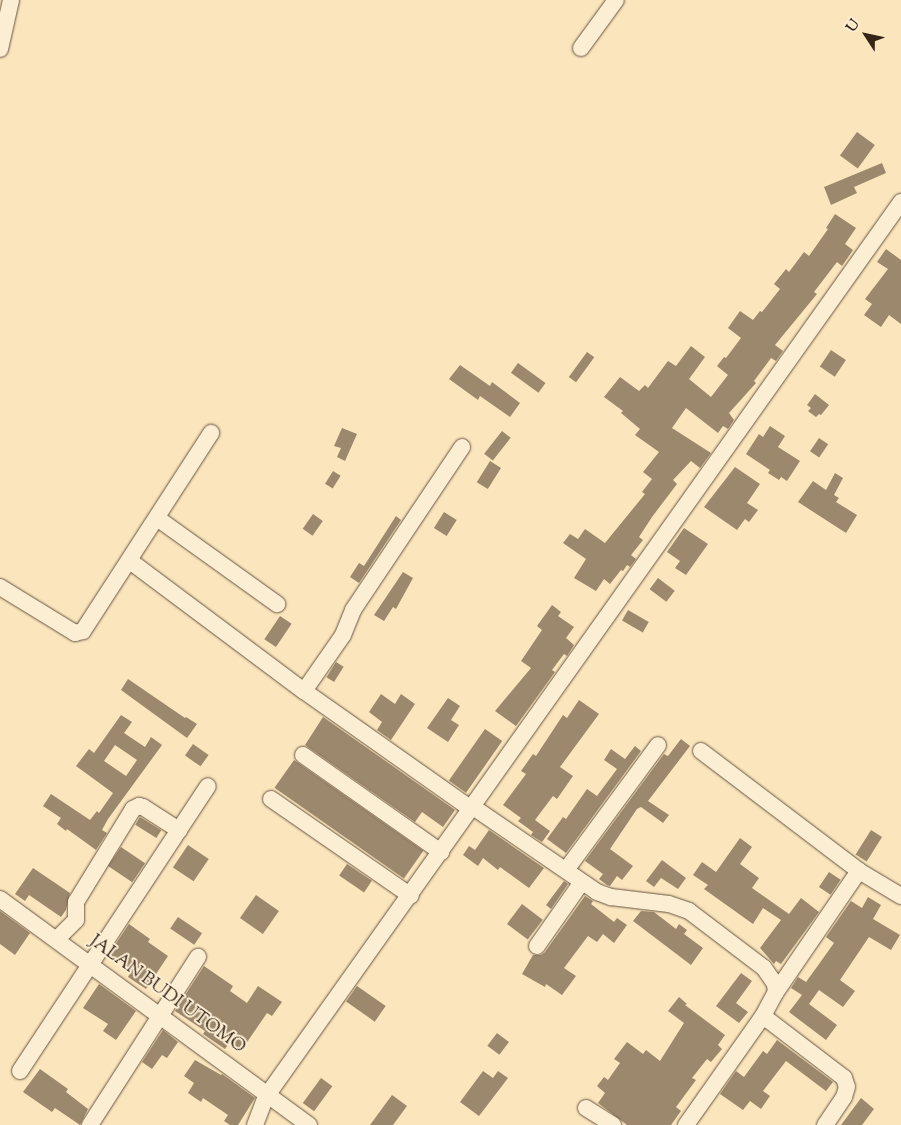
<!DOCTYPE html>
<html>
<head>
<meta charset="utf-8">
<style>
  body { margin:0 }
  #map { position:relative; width:901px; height:1125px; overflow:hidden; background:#fae5bc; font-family:"Sorts Mill Goudy",serif }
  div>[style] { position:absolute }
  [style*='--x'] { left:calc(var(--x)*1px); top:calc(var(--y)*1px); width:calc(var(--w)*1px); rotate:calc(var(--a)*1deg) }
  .building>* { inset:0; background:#9c886d; transform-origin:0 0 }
  .roads { filter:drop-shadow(0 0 1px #685441) drop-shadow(0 0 1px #685441) }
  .minor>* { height:16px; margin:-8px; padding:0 8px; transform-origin:8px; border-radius:8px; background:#fceed3 }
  span { translate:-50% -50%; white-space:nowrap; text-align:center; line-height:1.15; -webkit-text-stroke:4px #fceed3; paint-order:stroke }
  .street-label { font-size:18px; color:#372418 }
  .north { position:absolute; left:841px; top:10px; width:50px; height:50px; -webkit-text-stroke:4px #fceed3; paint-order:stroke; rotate:305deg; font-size:14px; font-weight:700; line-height:20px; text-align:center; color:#372418 }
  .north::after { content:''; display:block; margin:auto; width:18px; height:22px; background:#372418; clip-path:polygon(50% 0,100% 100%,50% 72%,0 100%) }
</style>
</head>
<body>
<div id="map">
  <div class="building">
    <i style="left:857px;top:132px;width:22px;height:29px;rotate:36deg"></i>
    <i style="clip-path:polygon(882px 163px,886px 173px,854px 187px,857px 193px,831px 205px,824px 187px)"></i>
    <i style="clip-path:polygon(835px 214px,856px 228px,845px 244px,853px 250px,842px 266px,837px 262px,814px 292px,817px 294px,775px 345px,783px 351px,776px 361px,771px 358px,754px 381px,756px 383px,729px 413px,734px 420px,728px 429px,723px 426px,718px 433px,686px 408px,672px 428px,711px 453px,700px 468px,691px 461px,673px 480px,677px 484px,652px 517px,639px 537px,643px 540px,631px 555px,636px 559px,630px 567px,627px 565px,623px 571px,621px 570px,610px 584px,604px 579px,596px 591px,574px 578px,586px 559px,563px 543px,570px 534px,578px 539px,585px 529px,605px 543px,645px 494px,642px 492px,652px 479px,643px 472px,659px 452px,635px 435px,640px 429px,621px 413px,623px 411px,604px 397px,620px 377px,639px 391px,645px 385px,648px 388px,668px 361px,676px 366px,691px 346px,705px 357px,689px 379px,711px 397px,728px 375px,717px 366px,724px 357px,726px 358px,741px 338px,728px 328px,740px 311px,753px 320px,760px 311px,762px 312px,780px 289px,774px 284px,786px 269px,789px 272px,804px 252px,809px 256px,828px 229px,826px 228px)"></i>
    <i style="clip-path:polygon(886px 249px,901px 260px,901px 324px,889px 315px,881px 327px,864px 315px,872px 304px,865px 299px,888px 269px,877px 262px)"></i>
    <i style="left:831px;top:350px;width:18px;height:20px;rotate:34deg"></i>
    <i style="left:587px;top:352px;width:9px;height:31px;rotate:36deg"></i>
    <i style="left:518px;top:363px;width:34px;height:12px;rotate:36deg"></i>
    <i style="clip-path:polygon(460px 365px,490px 386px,492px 382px,520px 403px,510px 417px,480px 396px,478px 400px,449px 379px)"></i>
    <i style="clip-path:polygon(815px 394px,829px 405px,821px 415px,819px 414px,816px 417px,808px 411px,811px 408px,807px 405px)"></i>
    <i style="clip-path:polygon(770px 426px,785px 436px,778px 447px,800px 461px,787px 481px,781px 477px,779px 480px,768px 473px,770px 470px,746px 454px,759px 434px,763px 437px)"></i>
    <i style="clip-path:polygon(342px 428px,357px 434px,345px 461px,337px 457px,341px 448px,334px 446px)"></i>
    <i style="left:502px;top:431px;width:11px;height:29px;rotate:38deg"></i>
    <i style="left:819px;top:438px;width:11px;height:16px;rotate:34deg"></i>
    <i style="left:490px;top:461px;width:13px;height:25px;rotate:32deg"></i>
    <i style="clip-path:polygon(735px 467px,760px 484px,747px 503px,758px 510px,749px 522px,745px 519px,737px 530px,704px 507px)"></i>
    <i style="left:333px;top:471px;width:9px;height:15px;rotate:32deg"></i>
    <i style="clip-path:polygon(835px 473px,843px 478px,834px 495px,839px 498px,836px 502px,857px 515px,846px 533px,798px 502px,813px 481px,826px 490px)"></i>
    <i style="left:444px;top:512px;width:15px;height:19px;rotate:32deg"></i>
    <i style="left:313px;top:514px;width:12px;height:18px;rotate:35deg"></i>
    <i style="clip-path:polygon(396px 516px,401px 520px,359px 583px,350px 577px,359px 563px,364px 566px)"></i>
    <i style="clip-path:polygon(684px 528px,708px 544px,686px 575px,675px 568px,680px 561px,667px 552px)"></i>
    <i style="clip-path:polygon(403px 572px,413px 578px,396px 609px,393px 607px,384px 621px,374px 615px)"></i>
    <i style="left:658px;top:578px;width:21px;height:14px;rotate:37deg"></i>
    <i style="clip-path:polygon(552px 605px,561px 612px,558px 616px,574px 627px,566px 638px,574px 645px,567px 656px,564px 654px,552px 670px,555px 672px,516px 726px,495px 711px,531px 668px,521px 661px,542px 630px,537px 626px)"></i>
    <i style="left:628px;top:610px;width:24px;height:12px;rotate:30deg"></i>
    <i style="left:280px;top:616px;width:14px;height:28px;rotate:34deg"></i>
    <i style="left:336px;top:662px;width:9px;height:18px;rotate:32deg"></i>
    <i style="clip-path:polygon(128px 679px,185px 718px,186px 717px,197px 724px,187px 738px,121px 690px)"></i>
    <i style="clip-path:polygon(381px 694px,395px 704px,401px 694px,415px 704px,391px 740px,377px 730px,382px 722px,369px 712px)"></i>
    <i style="clip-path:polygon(448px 698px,460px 706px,451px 720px,459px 725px,448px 742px,427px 728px)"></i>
    <i style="clip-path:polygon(579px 700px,599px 714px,560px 767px,573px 776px,557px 799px,553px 796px,535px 820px,550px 831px,542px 842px,531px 835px,533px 832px,518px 821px,521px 818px,503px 805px,526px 774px,521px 771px,533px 754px,536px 756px,563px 715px,567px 718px)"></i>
    <i style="clip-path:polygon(evenodd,121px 715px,132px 722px,124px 733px,145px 747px,151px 737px,162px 745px,108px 819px,102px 830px,107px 833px,96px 850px,67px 829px,66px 831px,57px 824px,61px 818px,43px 806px,51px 794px,90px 820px,97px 811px,99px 813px,113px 793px,76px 766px,89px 749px,94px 753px,121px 715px,115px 745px,137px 760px,126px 776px,104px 761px,115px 745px)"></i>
    <i style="clip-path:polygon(323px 717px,455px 810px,443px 827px,422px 812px,415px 822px,305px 745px)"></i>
    <i style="left:485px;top:729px;width:21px;height:63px;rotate:35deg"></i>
    <i style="clip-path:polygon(681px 739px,690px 746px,648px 801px,669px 815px,663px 823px,641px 807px,637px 809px,610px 849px,633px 866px,622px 880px,617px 876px,610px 886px,607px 885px,599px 879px,603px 874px,585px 861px,664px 754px,668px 756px)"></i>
    <i style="left:193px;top:744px;width:19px;height:14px;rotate:35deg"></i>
    <i style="clip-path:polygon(635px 746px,641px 751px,566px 853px,547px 839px,563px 817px,566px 819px,587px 789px,597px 796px,617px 769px,604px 760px,611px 749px,625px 759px)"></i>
    <i style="left:294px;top:760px;width:158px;height:34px;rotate:35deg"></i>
    <i style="left:140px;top:817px;width:25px;height:9px;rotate:32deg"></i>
    <i style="clip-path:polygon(489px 830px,544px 868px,529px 888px,500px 867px,498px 870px,483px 858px,478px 866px,463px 855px,469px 846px,475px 850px)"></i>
    <i style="left:871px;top:830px;width:13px;height:29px;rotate:32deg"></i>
    <i style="clip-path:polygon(740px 838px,752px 847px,740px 864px,759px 878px,752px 888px,789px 914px,801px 898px,819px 912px,781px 964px,776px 961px,774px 964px,760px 948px,781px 920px,763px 908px,753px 924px,704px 889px,708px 885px,693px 875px,702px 862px,716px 872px)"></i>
    <i style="left:188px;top:845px;width:25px;height:27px;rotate:34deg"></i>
    <i style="left:121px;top:847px;width:29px;height:23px;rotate:34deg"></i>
    <i style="clip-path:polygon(662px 860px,686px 878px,678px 889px,661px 878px,654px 887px,646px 881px)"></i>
    <i style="left:347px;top:864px;width:30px;height:14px;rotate:34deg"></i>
    <i style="clip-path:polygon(33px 868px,70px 893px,66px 910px,61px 917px,29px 895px,25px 901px,15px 894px)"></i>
    <i style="left:829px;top:872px;width:14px;height:18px;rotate:34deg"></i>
    <i style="clip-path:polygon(564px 881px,568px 884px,551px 909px,546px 905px)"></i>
    <i style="left:256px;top:895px;width:28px;height:28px;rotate:35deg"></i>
    <i style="clip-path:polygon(585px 896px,593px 901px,591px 904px,614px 922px,617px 918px,627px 925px,614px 943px,603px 934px,597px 942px,588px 936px,564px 968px,576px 976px,562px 995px,546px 984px,545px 987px,522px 974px,533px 955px,541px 955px,545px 952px)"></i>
    <i style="clip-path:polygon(868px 897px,881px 905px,873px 919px,900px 935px,891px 950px,869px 937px,840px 980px,855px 991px,843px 1007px,819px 990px,809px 1004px,837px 1025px,826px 1040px,789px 1012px,802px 995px,791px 988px,798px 977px,806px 982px,819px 964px,834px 943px,826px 937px,851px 901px,862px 908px)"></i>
    <i style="left:522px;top:904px;width:26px;height:25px;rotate:37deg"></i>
    <i style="clip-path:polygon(0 911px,30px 933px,15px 955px,0 944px)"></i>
    <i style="clip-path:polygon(641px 911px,654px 912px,676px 929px,679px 924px,687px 930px,684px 934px,703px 948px,691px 965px,633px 921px)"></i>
    <i style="left:178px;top:917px;width:29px;height:14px;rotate:34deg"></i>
    <i style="clip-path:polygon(129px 924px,150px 939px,148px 942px,168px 956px,146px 989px,128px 977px,132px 970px,109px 954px)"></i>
    <i style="clip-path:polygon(204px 966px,233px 986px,230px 991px,247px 1003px,258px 986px,282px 1002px,272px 1016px,267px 1013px,241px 1051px,229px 1043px,225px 1049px,203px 1034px,205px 1031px,175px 1011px)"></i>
    <i style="clip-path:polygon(741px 973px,752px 981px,736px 1003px,748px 1012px,739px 1023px,716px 1006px)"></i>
    <i style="clip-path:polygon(99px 984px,136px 1011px,116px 1040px,103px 1031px,108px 1024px,83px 1008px)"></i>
    <i style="left:357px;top:986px;width:35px;height:19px;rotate:35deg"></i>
    <i style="clip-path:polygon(679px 997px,687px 1004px,685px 1005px,725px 1035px,718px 1045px,722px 1049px,711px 1062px,707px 1059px,692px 1078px,696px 1080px,676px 1107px,681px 1111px,671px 1125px,627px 1125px,598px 1103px,605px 1093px,597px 1086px,604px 1077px,608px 1080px,620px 1063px,614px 1059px,627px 1042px,643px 1054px,646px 1050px,660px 1061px,684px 1023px,668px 1011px)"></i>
    <i style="clip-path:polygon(163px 1030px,178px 1042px,167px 1058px,162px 1055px,152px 1069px,142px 1062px)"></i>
    <i style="left:497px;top:1033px;width:15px;height:16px;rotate:37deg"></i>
    <i style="clip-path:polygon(777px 1040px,833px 1082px,826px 1091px,786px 1061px,763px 1091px,770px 1096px,761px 1109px,750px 1101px,743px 1110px,720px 1094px,736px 1071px,744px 1077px,763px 1051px,767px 1054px)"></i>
    <i style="clip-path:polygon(195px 1060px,221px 1075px,222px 1074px,255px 1098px,238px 1125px,230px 1125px,224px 1121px,228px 1115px,203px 1098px,201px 1102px,188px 1093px,194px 1083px,184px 1076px)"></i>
    <i style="clip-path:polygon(40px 1069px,68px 1089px,66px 1092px,88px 1109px,80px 1125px,55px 1108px,52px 1112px,23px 1092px)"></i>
    <i style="clip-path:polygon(483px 1071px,493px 1078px,498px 1071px,508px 1078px,479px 1116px,460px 1102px)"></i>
    <i style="left:321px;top:1078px;width:14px;height:31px;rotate:36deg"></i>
    <i style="clip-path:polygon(392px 1095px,407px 1106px,393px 1125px,370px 1125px)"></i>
    <i style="clip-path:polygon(861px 1098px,874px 1109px,862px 1125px,841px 1125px)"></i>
  </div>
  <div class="roads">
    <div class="minor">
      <i style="--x:581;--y:48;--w:59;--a:-53.9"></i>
      <i style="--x:0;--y:49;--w:50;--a:-77.3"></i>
      <i style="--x:157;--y:518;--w:148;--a:35.6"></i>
      <i style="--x:130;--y:561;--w:217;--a:36.8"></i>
      <i style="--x:304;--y:691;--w:204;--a:35.2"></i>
      <i style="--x:0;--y:587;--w:88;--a:31.5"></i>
      <i style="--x:75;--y:633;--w:8;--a:-14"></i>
      <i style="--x:83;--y:631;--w:236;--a:-57.1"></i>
      <i style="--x:304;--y:691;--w:68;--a:-55.1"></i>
      <i style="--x:343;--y:635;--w:27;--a:-68"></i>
      <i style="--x:353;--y:610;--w:196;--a:-56.2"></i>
      <i style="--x:701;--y:751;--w:198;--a:37.2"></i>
      <i style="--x:859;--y:871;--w:49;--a:30.8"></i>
      <i style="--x:303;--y:755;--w:169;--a:35.1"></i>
      <i style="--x:271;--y:799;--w:170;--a:34.7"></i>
      <i style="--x:473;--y:807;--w:150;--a:34.4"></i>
      <i style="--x:597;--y:892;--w:15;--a:20"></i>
      <i style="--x:611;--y:897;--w:58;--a:6.9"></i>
      <i style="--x:669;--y:904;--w:21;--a:19"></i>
      <i style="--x:689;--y:911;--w:94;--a:37.2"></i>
      <i style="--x:764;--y:968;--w:19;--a:55"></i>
      <i style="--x:775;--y:984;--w:8;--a:83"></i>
      <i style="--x:566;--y:870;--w:155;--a:-53.6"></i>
      <i style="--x:0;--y:899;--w:383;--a:36.2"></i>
      <i style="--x:57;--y:939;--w:27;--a:-45"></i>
      <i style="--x:76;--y:920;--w:18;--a:-90"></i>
      <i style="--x:76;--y:902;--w:109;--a:-58.5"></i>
      <i style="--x:133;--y:809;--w:7;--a:-27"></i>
      <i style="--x:139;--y:806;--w:4;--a:14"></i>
      <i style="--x:143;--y:807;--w:43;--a:32.6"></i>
      <i style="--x:537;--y:946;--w:78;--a:-54.9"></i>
      <i style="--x:763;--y:1016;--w:102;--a:37.4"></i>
      <i style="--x:844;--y:1078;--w:9;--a:72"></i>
      <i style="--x:847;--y:1087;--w:10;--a:107"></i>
      <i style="--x:844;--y:1097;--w:34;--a:124"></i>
      <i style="--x:20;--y:1071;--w:341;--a:-56.6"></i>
      <i style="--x:268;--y:1094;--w:1094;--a:-54.64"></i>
      <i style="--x:586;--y:1108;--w:32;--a:32"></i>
      <i style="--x:90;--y:1125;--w:200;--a:-57.3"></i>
      <i style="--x:255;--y:1125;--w:33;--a:-69"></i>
      <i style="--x:686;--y:1125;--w:133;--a:-54.8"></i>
      <i style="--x:763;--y:1016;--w:27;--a:-62"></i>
      <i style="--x:776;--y:992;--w:147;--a:-55.6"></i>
    </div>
  </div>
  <div class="street-label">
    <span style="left:167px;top:995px;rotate:36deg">JALAN BUDI UTOMO</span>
  </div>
  <div class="north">U</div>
</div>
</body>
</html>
